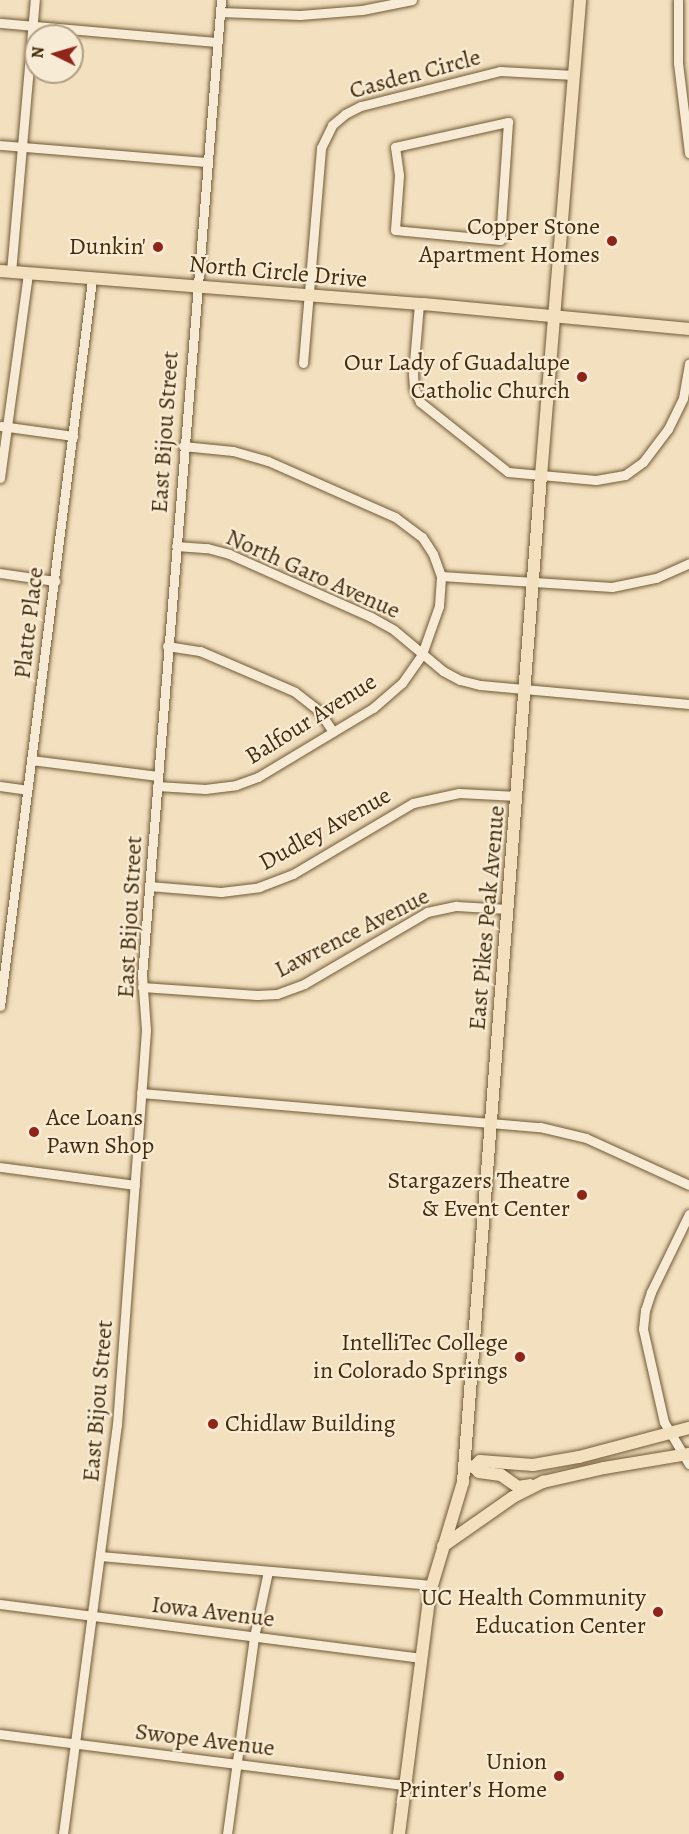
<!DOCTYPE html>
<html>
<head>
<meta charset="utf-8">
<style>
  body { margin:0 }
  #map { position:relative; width:689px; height:1834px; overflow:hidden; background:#f3e0be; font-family:Alegreya,serif }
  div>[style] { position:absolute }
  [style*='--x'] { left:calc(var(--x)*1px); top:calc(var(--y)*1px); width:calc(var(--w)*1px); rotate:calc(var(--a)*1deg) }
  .roads { filter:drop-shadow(0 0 2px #705936) drop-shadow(0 0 2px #705936) }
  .minor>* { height:9px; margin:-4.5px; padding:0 4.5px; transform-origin:4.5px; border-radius:4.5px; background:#f7ebd5 }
  .major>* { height:12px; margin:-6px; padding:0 6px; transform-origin:6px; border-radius:6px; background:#f3e0be }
  .dots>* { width:16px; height:16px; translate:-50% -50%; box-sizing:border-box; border:3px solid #f7ebd5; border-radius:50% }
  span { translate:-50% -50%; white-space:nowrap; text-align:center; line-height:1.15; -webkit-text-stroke:4.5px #f7ebd5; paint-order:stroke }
  .street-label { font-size:24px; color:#442c09 }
  .poi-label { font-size:24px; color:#442c09 }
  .right { translate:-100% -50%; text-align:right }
  .left { translate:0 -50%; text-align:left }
  .north { position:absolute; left:24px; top:24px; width:60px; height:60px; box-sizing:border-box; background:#f7ebd5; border:2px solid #af9f83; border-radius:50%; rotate:275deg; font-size:16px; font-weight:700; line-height:24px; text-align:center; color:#442c09 }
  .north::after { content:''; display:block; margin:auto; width:21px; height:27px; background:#8f2418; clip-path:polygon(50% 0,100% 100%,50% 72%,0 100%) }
</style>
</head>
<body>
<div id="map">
  <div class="roads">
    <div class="minor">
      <i style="--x:678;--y:0;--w:63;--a:90"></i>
      <i style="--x:678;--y:63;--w:91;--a:83"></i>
      <i style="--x:220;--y:12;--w:80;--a:2.1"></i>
      <i style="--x:300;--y:15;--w:62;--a:-4.6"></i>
      <i style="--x:362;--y:10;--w:51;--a:-11.3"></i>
      <i style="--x:0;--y:23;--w:218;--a:5"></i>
      <i style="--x:508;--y:122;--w:118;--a:93.9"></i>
      <i style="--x:500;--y:240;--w:105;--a:-174.6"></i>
      <i style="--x:395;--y:230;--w:55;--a:-85.8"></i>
      <i style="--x:399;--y:175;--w:28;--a:-98"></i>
      <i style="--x:395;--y:147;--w:116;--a:-12.5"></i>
      <i style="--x:0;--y:145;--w:208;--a:4.7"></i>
      <i style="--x:11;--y:272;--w:273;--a:-85"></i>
      <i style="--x:419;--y:304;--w:70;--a:94.9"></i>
      <i style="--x:413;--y:374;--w:14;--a:86"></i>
      <i style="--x:414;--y:388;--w:15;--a:67"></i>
      <i style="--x:420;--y:402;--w:112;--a:38.5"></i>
      <i style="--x:508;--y:472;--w:88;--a:5.2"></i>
      <i style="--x:596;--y:480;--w:29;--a:-10"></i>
      <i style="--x:625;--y:475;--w:22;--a:-36"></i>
      <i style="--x:643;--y:462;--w:41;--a:-52.9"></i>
      <i style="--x:668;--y:429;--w:34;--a:-64"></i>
      <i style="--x:683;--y:398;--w:35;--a:-80"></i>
      <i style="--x:303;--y:363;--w:216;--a:-85.2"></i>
      <i style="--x:321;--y:148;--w:25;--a:-64"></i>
      <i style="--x:332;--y:125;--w:17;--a:-40"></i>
      <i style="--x:345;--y:114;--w:18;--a:-27"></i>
      <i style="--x:361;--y:106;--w:143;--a:-14.1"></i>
      <i style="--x:500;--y:71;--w:74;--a:3.1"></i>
      <i style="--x:1;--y:426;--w:73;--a:7.9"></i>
      <i style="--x:183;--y:446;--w:50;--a:5.7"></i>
      <i style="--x:233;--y:451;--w:36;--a:16"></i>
      <i style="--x:268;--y:461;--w:139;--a:23.8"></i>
      <i style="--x:395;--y:517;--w:34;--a:37"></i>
      <i style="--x:422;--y:537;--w:20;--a:57"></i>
      <i style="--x:433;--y:554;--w:23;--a:70"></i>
      <i style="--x:441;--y:576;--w:171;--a:3.7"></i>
      <i style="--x:612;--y:587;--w:45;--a:-11.6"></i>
      <i style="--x:656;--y:578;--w:36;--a:-24"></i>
      <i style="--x:0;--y:478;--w:207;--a:-82.2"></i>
      <i style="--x:176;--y:546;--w:31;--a:4"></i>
      <i style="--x:207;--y:548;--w:23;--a:15"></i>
      <i style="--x:229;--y:554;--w:155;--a:23.9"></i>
      <i style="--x:371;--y:617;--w:26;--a:29"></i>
      <i style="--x:394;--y:630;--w:64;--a:39.9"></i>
      <i style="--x:443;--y:671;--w:19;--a:28"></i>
      <i style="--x:460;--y:680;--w:21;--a:14"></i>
      <i style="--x:480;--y:685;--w:210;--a:5.2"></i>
      <i style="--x:0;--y:573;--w:56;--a:8.3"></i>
      <i style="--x:167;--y:646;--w:33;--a:9"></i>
      <i style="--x:200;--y:651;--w:103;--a:23.3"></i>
      <i style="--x:295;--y:692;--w:31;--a:38"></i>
      <i style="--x:319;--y:711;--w:25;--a:56"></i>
      <i style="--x:31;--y:760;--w:128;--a:7.2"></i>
      <i style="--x:0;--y:786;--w:27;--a:8"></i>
      <i style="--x:157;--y:786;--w:48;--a:3.6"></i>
      <i style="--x:205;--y:789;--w:31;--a:-7"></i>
      <i style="--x:236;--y:785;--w:23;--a:-20"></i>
      <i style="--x:258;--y:777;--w:134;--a:-31"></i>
      <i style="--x:373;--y:708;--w:38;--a:-41"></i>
      <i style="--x:402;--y:683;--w:35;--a:-55"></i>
      <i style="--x:422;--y:654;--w:51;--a:-70.5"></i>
      <i style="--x:439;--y:606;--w:30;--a:-86"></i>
      <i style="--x:149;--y:886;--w:72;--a:4.8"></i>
      <i style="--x:221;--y:892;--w:38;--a:-7"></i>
      <i style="--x:259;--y:887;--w:36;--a:-21"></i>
      <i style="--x:293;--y:874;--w:139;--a:-30.6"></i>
      <i style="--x:413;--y:803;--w:47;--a:-12.3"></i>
      <i style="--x:459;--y:793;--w:58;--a:3"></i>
      <i style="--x:142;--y:987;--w:115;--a:4"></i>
      <i style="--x:257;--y:995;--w:20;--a:-3"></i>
      <i style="--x:277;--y:994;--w:29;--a:-20"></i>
      <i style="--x:304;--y:984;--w:143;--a:-30.3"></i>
      <i style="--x:427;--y:912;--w:30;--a:-12"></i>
      <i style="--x:456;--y:906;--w:52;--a:3.3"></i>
      <i style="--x:0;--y:1006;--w:732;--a:-82.78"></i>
      <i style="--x:141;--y:1093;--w:400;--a:4.9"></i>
      <i style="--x:540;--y:1127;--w:47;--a:13.4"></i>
      <i style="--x:586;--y:1138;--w:113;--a:24.5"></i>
      <i style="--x:0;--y:1167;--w:136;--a:7.6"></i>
      <i style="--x:689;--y:1214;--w:87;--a:116"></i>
      <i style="--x:651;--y:1292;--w:19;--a:108"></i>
      <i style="--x:645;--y:1310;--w:19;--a:96"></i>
      <i style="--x:643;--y:1329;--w:95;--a:77.3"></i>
      <i style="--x:664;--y:1422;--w:49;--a:59.2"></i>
      <i style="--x:100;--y:1556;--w:333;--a:5"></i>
      <i style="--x:0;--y:1604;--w:425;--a:7.3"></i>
      <i style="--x:0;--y:1734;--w:408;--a:7.2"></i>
      <i style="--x:63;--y:1834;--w:413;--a:-82.5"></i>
      <i style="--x:117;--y:1425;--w:396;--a:-85.8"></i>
      <i style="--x:146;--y:1030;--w:54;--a:-94.2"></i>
      <i style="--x:142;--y:976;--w:979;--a:-85.37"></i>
      <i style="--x:227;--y:1834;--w:199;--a:-82.2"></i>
      <i style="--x:254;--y:1637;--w:67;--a:-78"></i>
    </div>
    <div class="major">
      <i style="--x:0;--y:271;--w:425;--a:4.5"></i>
      <i style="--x:424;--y:304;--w:266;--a:5.4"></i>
      <i style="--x:467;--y:1466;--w:7;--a:8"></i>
      <i style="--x:474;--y:1467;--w:7;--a:45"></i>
      <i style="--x:479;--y:1472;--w:22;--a:8"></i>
      <i style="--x:501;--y:1475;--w:21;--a:35"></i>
      <i style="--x:518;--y:1487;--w:12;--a:-9"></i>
      <i style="--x:474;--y:1467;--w:8;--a:-45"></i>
      <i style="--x:480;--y:1461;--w:53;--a:4.3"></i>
      <i style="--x:533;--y:1465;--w:47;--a:-9.9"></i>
      <i style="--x:579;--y:1457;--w:114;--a:-14.8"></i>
      <i style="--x:443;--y:1546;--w:85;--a:-35"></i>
      <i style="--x:513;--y:1497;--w:34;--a:-27"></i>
      <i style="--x:543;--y:1482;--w:63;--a:-12.9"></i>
      <i style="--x:604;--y:1468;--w:86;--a:-9.4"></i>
      <i style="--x:399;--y:1834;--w:244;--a:-82.7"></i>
      <i style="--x:430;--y:1592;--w:115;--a:-73.3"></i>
      <i style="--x:463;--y:1482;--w:1009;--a:-85.57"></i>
      <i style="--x:541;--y:476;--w:478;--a:-85.3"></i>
    </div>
  </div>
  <div class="dots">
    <i style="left:612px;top:241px;background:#8f2418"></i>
    <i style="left:158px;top:247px;background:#8f2418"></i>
    <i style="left:582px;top:377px;background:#8f2418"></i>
    <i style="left:34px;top:1132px;background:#8f2418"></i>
    <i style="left:582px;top:1195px;background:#8f2418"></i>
    <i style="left:520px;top:1357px;background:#8f2418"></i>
    <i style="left:213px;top:1424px;background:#8f2418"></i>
    <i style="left:658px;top:1612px;background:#8f2418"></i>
    <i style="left:559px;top:1776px;background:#8f2418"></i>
  </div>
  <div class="street-label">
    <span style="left:415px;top:74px;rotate:-15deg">Casden Circle</span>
    <span style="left:278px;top:272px;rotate:5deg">North Circle Drive</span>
    <span style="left:165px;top:432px;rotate:-86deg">East Bijou Street</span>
    <span style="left:313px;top:574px;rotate:24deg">North Garo Avenue</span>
    <span style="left:29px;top:623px;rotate:-83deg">Platte Place</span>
    <span style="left:311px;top:719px;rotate:-32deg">Balfour Avenue</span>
    <span style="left:325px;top:829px;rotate:-29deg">Dudley Avenue</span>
    <span style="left:130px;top:917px;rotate:-87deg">East Bijou Street</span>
    <span style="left:487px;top:918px;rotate:-85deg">East Pikes Peak Avenue</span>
    <span style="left:352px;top:933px;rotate:-27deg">Lawrence Avenue</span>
    <span style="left:98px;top:1401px;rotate:-85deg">East Bijou Street</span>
    <span style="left:213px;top:1612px;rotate:7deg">Iowa Avenue</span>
    <span style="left:205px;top:1740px;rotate:7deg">Swope Avenue</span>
  </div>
  <div class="poi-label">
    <span class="right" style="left:600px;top:241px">Copper Stone<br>Apartment Homes</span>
    <span class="right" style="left:146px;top:247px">Dunkin'</span>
    <span class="right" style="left:570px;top:377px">Our Lady of Guadalupe<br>Catholic Church</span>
    <span class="left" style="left:46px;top:1132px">Ace Loans<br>Pawn Shop</span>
    <span class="right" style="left:570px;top:1195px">Stargazers Theatre<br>&amp; Event Center</span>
    <span class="right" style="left:508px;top:1357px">IntelliTec College<br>in Colorado Springs</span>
    <span class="left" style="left:225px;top:1424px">Chidlaw Building</span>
    <span class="right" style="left:646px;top:1612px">UC Health Community<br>Education Center</span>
    <span class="right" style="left:547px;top:1776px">Union<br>Printer's Home</span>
  </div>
  <div class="north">N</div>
</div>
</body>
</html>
